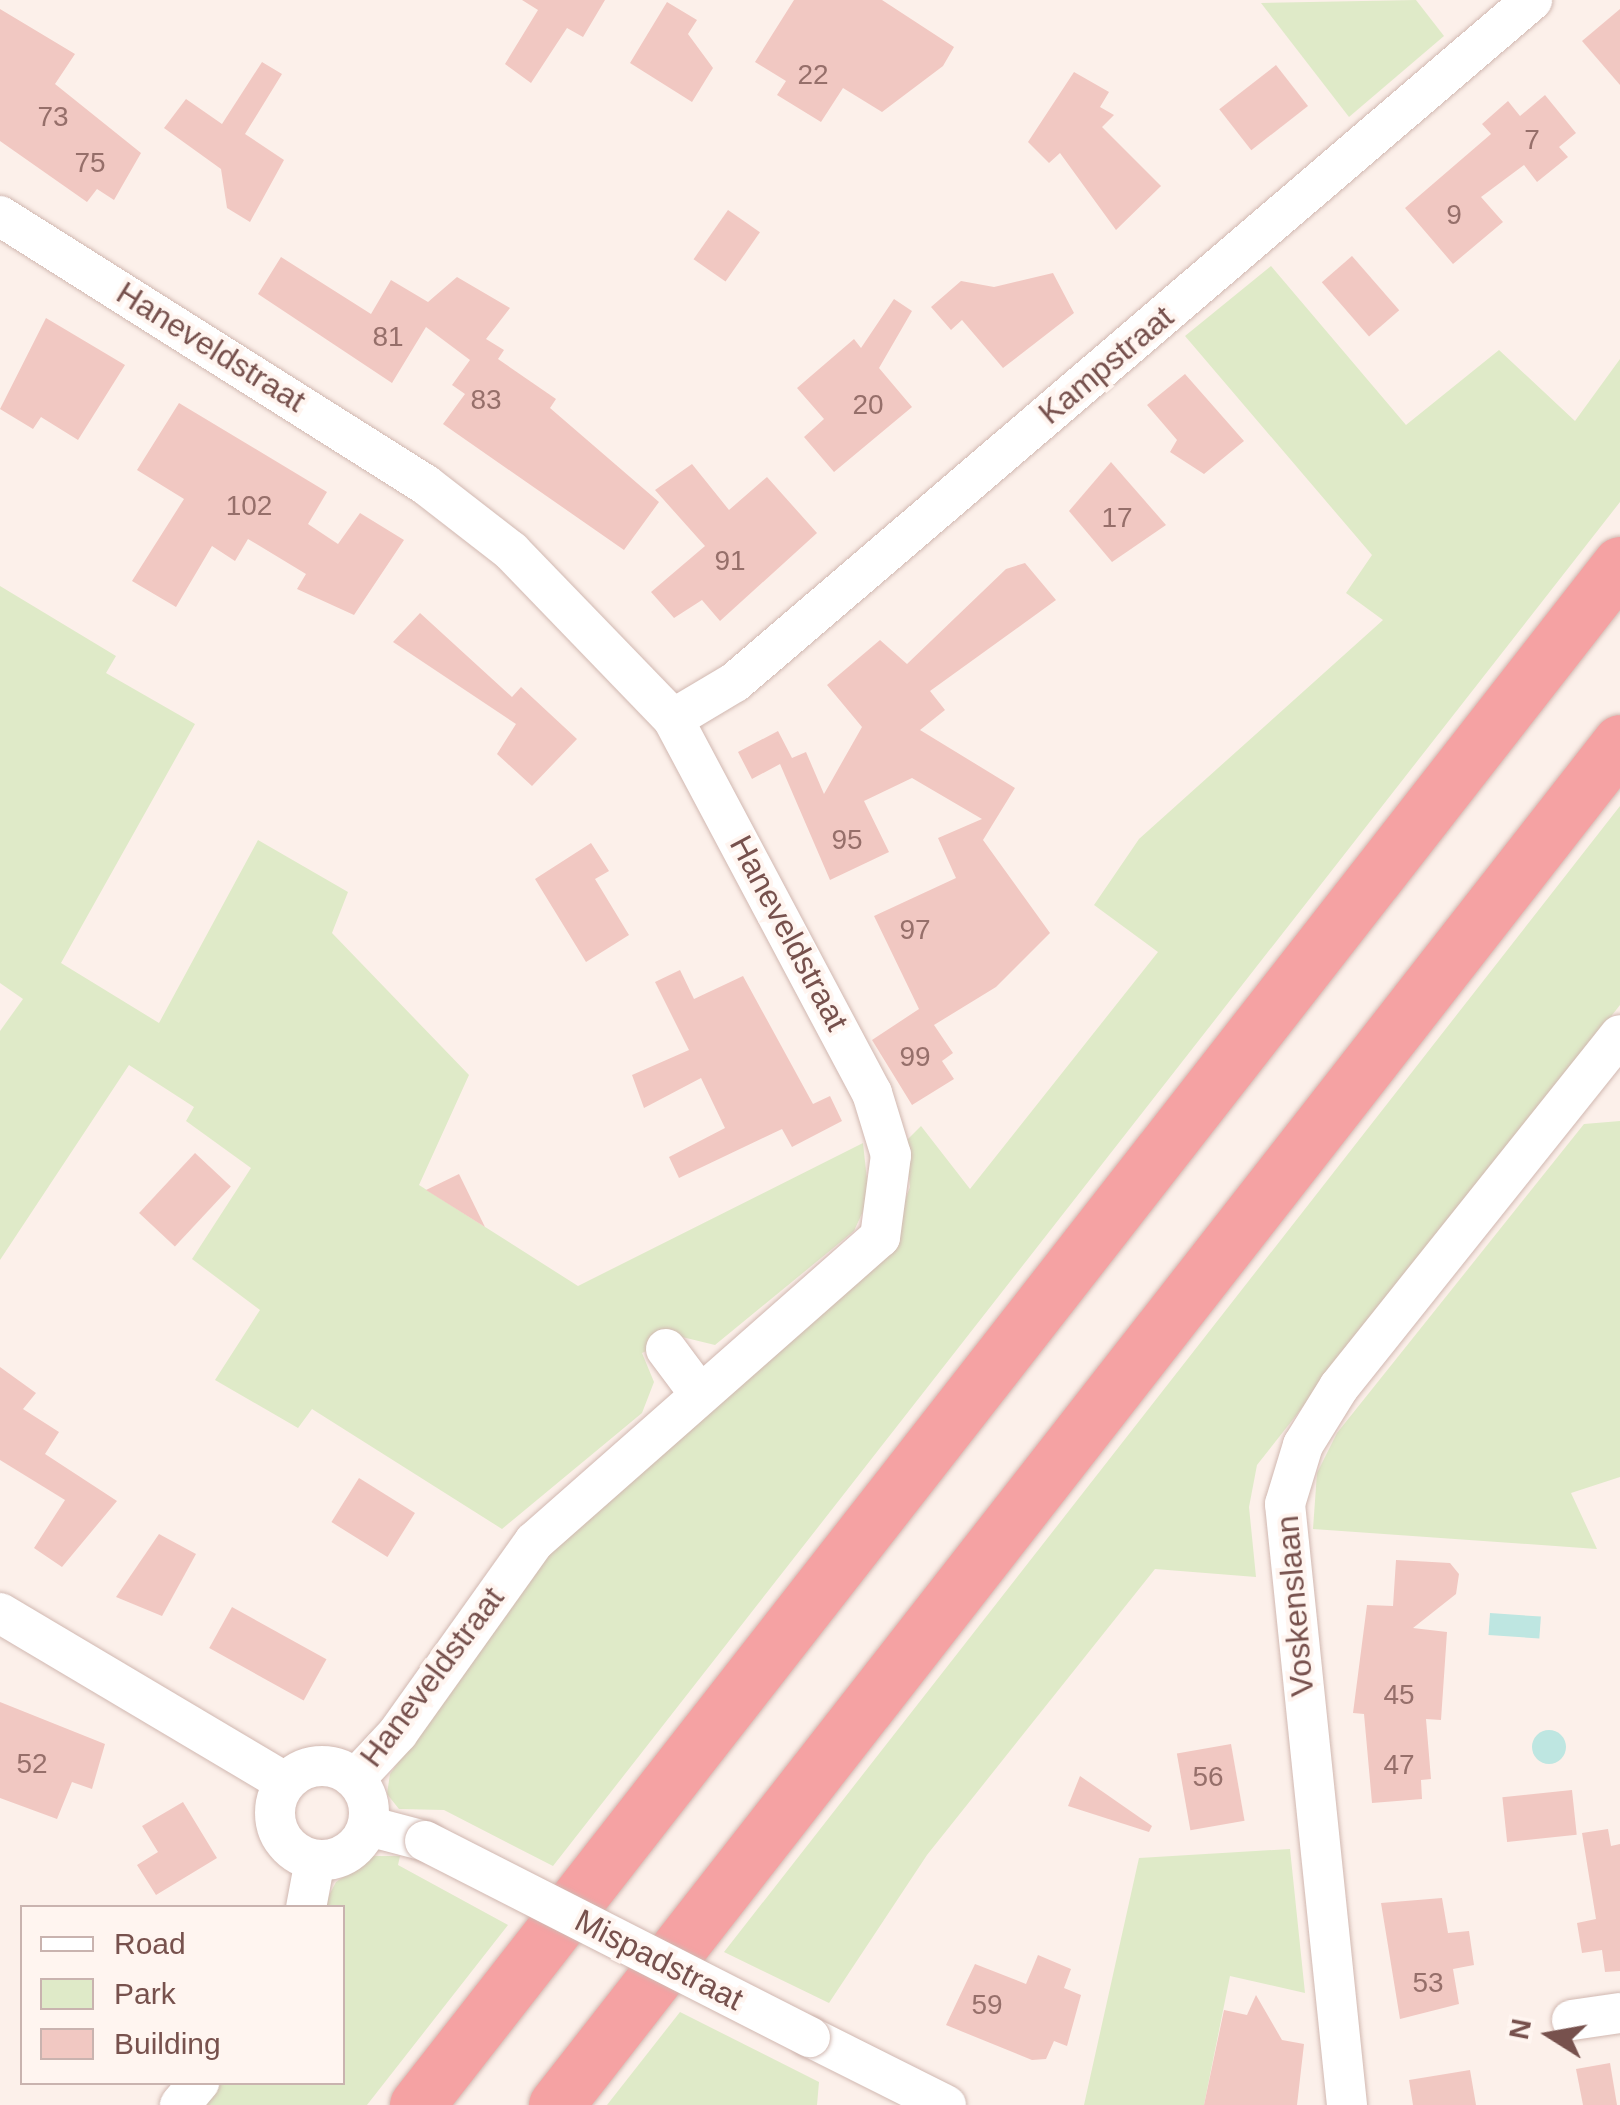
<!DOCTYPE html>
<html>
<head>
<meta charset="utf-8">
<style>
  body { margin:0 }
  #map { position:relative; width:1620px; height:2105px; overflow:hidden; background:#fcf0ea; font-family:Arial,sans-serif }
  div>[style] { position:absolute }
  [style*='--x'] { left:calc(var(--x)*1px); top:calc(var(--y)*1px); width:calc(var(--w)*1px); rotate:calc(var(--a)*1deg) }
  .green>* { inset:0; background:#dfeac8 }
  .water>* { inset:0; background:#bee6e1; transform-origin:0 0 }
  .round { border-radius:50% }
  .building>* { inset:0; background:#f1c8c2; transform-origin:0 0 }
  .roads { filter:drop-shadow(0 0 2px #d1b8b1) drop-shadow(0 0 2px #d1b8b1) }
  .minor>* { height:40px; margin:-20px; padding:0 20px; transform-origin:20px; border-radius:20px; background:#fff }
  .minor>.ring { margin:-20px; padding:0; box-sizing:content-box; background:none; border:40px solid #fff; border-radius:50% }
  .highway>* { height:55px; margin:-27.5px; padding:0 27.5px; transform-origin:27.5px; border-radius:27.5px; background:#f5a2a3 }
  .bridges { filter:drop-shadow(0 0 2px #d1b8b1) drop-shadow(0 0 2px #d1b8b1) }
  .minor-bridge>* { height:40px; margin:-20px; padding:0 20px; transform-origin:20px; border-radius:20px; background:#fff }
  span { translate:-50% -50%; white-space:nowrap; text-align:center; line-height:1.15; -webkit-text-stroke:8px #fff5f0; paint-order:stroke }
  .number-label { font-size:28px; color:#966f6a }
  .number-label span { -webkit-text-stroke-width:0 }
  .street-label { font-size:32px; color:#77514d }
  .legend { position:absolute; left:20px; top:1905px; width:325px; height:180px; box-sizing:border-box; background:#fff5f0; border:2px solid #c9b3af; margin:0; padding:12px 18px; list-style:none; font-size:30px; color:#77514d }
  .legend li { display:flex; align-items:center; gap:20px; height:50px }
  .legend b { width:50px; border:2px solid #c9b3af }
  .north { position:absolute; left:1500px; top:1985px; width:100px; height:100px; -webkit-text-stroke:8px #fff5f0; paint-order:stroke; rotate:281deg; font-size:28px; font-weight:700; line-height:40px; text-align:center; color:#77514d }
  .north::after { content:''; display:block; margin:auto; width:35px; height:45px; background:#77514d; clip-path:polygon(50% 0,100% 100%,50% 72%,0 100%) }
</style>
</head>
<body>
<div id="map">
  <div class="green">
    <i style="clip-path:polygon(1416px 0,1444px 36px,1349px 117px,1261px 3px)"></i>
    <i style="clip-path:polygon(1271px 266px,1406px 425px,1499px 350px,1575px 421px,1620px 359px,1620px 502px,553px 1866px,444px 1810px,399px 1809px,387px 1794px,390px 1774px,540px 1558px,884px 1255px,910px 1187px,906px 1141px,921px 1126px,970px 1189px,1158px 952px,1094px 905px,1139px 839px,1383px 620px,1346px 593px,1372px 555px,1185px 336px)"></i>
    <i style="clip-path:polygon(0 586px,116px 656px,106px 673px,195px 724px,61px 963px,159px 1023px,258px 840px,348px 892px,332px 933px,469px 1075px,419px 1185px,578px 1286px,863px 1143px,869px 1198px,854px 1231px,715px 1345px,678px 1336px,642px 1353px,654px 1382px,642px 1413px,502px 1529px,312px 1409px,298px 1428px,215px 1380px,260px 1310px,192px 1259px,251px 1168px,186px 1121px,194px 1107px,129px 1065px,0 1260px,0 1031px,23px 999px,0 983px)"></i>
    <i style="clip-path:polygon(1620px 806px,1620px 1005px,1257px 1465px,1249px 1507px,1256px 1577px,1155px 1569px,927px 1855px,829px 2003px,724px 1952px)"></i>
    <i style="clip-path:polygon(1620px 1121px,1620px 1477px,1571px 1493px,1597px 1549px,1313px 1529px,1317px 1473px,1337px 1433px,1584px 1124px)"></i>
    <i style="clip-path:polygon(1290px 1849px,1305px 1993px,1230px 1976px,1204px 2105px,1084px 2105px,1139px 1858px)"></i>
    <i style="clip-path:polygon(373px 1856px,400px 1856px,398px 1865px,508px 1925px,367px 2105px,201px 2105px,218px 2083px,342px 2082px,342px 1908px,323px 1907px,336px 1882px)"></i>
    <i style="clip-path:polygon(680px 2012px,819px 2082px,817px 2105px,607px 2105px)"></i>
  </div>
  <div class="water">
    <i style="left:1490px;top:1613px;width:51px;height:22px;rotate:4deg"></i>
    <i class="round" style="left:1532px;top:1730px;width:34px;height:34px"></i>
  </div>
  <div class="building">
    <i style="clip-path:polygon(522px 0,605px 0,583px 37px,567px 28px,531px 83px,505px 64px,538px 10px)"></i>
    <i style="clip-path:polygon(794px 0,882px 0,954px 47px,943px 66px,882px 112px,843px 88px,821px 122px,777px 95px,786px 81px,755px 62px)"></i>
    <i style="clip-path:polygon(667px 2px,697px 20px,688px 34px,713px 68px,692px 102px,630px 63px)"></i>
    <i style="clip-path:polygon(0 9px,75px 54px,55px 84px,141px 153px,114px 200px,97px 189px,87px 202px,0 141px)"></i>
    <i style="clip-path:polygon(1620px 9px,1620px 85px,1582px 41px)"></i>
    <i style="clip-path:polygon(262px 62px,282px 74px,245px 134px,284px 160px,250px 222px,227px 208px,221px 169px,164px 128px,186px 99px,222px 124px)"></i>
    <i style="left:1276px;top:65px;width:52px;height:72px;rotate:52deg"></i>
    <i style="clip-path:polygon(1074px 72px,1109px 92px,1100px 107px,1114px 115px,1102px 127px,1161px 186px,1116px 230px,1060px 153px,1049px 163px,1028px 142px)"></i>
    <i style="clip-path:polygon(1545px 95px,1576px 133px,1559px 147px,1568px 157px,1537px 182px,1524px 165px,1481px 197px,1503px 222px,1453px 264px,1405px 208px,1491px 134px,1482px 124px,1508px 101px,1520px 116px)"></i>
    <i style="left:728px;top:210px;width:39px;height:60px;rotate:35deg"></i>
    <i style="left:1352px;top:256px;width:72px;height:40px;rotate:49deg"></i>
    <i style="clip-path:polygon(281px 257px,371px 314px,391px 280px,428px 302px,457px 277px,510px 308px,486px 339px,504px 350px,498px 359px,556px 399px,550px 408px,659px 502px,624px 550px,443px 424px,465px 394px,452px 385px,470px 360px,426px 327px,392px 383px,258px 294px)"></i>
    <i style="clip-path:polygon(1053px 273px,1074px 313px,1003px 368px,962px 320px,951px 330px,931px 307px,961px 281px,994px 287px)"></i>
    <i style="clip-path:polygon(894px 299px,912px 311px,879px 368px,912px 407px,834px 472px,804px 437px,824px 419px,797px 388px,854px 339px,861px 348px)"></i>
    <i style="clip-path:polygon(46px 318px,125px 365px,78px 440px,41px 417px,33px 429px,0 409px)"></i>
    <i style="clip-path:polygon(1185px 374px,1244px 441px,1204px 474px,1170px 452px,1177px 440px,1147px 405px)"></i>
    <i style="clip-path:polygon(179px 403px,327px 492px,308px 524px,338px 544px,360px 513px,404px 540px,354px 615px,297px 589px,306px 574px,248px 539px,235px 561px,212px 546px,176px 607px,132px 581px,184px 499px,137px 470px)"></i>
    <i style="clip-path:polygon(1111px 462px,1166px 525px,1112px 562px,1069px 511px)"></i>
    <i style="clip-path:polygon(692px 464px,729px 510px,767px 477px,817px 533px,720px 621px,702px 600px,674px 618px,651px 592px,705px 546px,655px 490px)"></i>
    <i style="clip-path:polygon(1025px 563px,1056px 600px,930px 691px,945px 710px,920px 730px,1015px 788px,983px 840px,1050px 933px,996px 987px,934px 1025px,953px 1053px,942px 1061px,954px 1079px,912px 1105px,872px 1040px,919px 1009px,874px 916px,956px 878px,938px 838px,982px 819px,912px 778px,864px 801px,889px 852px,830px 880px,780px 764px,752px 779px,738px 752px,778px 731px,792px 758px,806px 752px,824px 794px,862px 727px,827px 685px,880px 640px,907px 664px,1006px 569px)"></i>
    <i style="clip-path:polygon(420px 613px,512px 697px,521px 687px,577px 739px,532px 786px,497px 754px,516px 724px,393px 642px)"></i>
    <i style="clip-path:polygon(591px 843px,609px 871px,595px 879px,629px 935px,586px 962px,535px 879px)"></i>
    <i style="clip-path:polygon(680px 970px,694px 999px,743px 976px,813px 1104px,830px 1096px,842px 1121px,792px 1147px,782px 1129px,679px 1178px,669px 1157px,725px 1128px,701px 1078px,644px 1108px,632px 1075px,689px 1050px,655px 982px)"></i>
    <i style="left:195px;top:1153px;width:49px;height:82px;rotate:43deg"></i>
    <i style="clip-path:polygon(459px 1174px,485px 1227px,426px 1190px)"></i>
    <i style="clip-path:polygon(0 1367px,36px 1393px,23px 1409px,59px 1432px,45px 1454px,117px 1501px,62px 1567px,34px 1548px,65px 1500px,0 1460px)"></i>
    <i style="left:359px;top:1478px;width:66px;height:52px;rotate:32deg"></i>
    <i style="clip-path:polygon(159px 1534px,196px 1554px,162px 1616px,116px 1597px)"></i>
    <i style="clip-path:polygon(1396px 1560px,1450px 1563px,1459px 1574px,1456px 1594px,1413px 1628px,1447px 1632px,1441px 1720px,1426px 1719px,1431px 1779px,1421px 1780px,1422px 1799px,1372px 1803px,1364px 1714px,1353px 1713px,1367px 1605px,1393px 1606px)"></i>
    <i style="left:232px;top:1607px;width:108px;height:47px;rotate:29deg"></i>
    <i style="clip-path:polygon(0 1702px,105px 1744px,92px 1789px,72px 1782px,57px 1819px,0 1798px)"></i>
    <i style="left:1231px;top:1744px;width:78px;height:55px;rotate:80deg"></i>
    <i style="clip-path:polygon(1080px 1776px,1152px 1826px,1149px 1832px,1068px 1806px)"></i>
    <i style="left:1572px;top:1790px;width:45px;height:70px;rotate:84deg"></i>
    <i style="clip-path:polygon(183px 1802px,217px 1858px,156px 1895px,137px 1865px,158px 1852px,142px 1826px)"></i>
    <i style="clip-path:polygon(1608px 1829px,1611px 1846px,1620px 1844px,1620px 1971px,1605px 1972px,1602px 1950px,1582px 1953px,1577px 1923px,1596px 1919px,1582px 1833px)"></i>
    <i style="clip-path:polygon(1442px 1898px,1448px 1933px,1469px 1931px,1474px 1965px,1453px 1969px,1459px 2004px,1400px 2019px,1381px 1903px)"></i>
    <i style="clip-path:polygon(1038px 1955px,1071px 1969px,1064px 1988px,1081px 1995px,1067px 2046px,1054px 2041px,1046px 2059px,1032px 2060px,946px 2025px,975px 1964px,1026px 1984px)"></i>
    <i style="clip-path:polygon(1256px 1995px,1282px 2040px,1304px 2044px,1297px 2105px,1204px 2105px,1224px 2010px,1247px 2015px)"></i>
    <i style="clip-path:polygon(1610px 2063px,1617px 2105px,1583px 2105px,1576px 2069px)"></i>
    <i style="clip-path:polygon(1470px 2070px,1476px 2105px,1413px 2105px,1409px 2080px)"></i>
  </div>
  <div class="roads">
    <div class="minor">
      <i style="--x:0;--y:216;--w:504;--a:32.27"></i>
      <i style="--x:426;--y:485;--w:108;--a:37.8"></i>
      <i style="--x:511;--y:551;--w:233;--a:46"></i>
      <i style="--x:673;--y:719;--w:424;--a:62"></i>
      <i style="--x:872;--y:1093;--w:65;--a:73"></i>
      <i style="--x:891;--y:1155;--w:83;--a:97.6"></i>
      <i style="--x:880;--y:1237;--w:461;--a:138.6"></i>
      <i style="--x:534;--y:1542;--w:234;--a:125.5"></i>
      <i style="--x:398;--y:1733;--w:63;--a:133.1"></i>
      <i style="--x:673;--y:719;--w:72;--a:-30.8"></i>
      <i style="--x:735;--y:682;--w:1049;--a:-40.55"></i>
      <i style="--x:666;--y:1349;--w:54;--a:53.3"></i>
      <i style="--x:0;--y:1613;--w:331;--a:30.7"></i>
      <i class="ring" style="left:275px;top:1766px;width:54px;height:54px"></i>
      <i style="--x:368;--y:1826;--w:59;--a:14.7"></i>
      <i style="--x:306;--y:1908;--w:49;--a:-79.4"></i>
      <i style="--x:1572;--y:2020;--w:49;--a:-8.3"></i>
      <i style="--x:810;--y:2037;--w:152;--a:26.6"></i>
      <i style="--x:180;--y:2105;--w:30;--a:-50"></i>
      <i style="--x:1347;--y:2105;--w:604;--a:-95.89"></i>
      <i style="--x:1285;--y:1504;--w:62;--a:-73"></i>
      <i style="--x:1303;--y:1445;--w:68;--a:-58.2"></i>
      <i style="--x:1339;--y:1387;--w:450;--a:-51.4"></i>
    </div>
    <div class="highway">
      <i style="--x:417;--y:2105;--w:1955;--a:-52.02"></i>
      <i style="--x:556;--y:2105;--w:1729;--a:-52.02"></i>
    </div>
  </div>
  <div class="bridges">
    <div class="minor-bridge">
      <i style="--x:425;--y:1841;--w:432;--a:27"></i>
    </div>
  </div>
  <div class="number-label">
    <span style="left:813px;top:75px">22</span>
    <span style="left:53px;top:117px">73</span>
    <span style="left:1532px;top:140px">7</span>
    <span style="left:90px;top:163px">75</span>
    <span style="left:1454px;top:215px">9</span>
    <span style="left:388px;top:337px">81</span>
    <span style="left:486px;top:400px">83</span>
    <span style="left:868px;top:405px">20</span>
    <span style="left:249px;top:506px">102</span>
    <span style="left:1117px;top:518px">17</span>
    <span style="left:730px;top:561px">91</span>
    <span style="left:847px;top:840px">95</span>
    <span style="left:915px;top:930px">97</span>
    <span style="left:915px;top:1057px">99</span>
    <span style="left:1399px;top:1695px">45</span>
    <span style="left:32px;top:1764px">52</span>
    <span style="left:1399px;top:1765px">47</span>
    <span style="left:1208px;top:1777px">56</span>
    <span style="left:1428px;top:1983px">53</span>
    <span style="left:987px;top:2005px">59</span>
  </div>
  <div class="street-label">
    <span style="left:211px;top:347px;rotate:32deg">Haneveldstraat</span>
    <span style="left:1106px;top:365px;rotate:-40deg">Kampstraat</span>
    <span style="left:789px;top:933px;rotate:62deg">Haneveldstraat</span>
    <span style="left:1295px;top:1606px;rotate:-95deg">Voskenslaan</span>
    <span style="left:432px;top:1677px;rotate:-53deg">Haneveldstraat</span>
    <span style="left:659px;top:1960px;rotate:27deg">Mispadstraat</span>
  </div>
  <ul class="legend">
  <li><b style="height:12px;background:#fff"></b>Road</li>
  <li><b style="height:28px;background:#dfeac8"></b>Park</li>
  <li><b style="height:28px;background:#f1c8c2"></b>Building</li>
  </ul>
  <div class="north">N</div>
</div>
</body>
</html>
